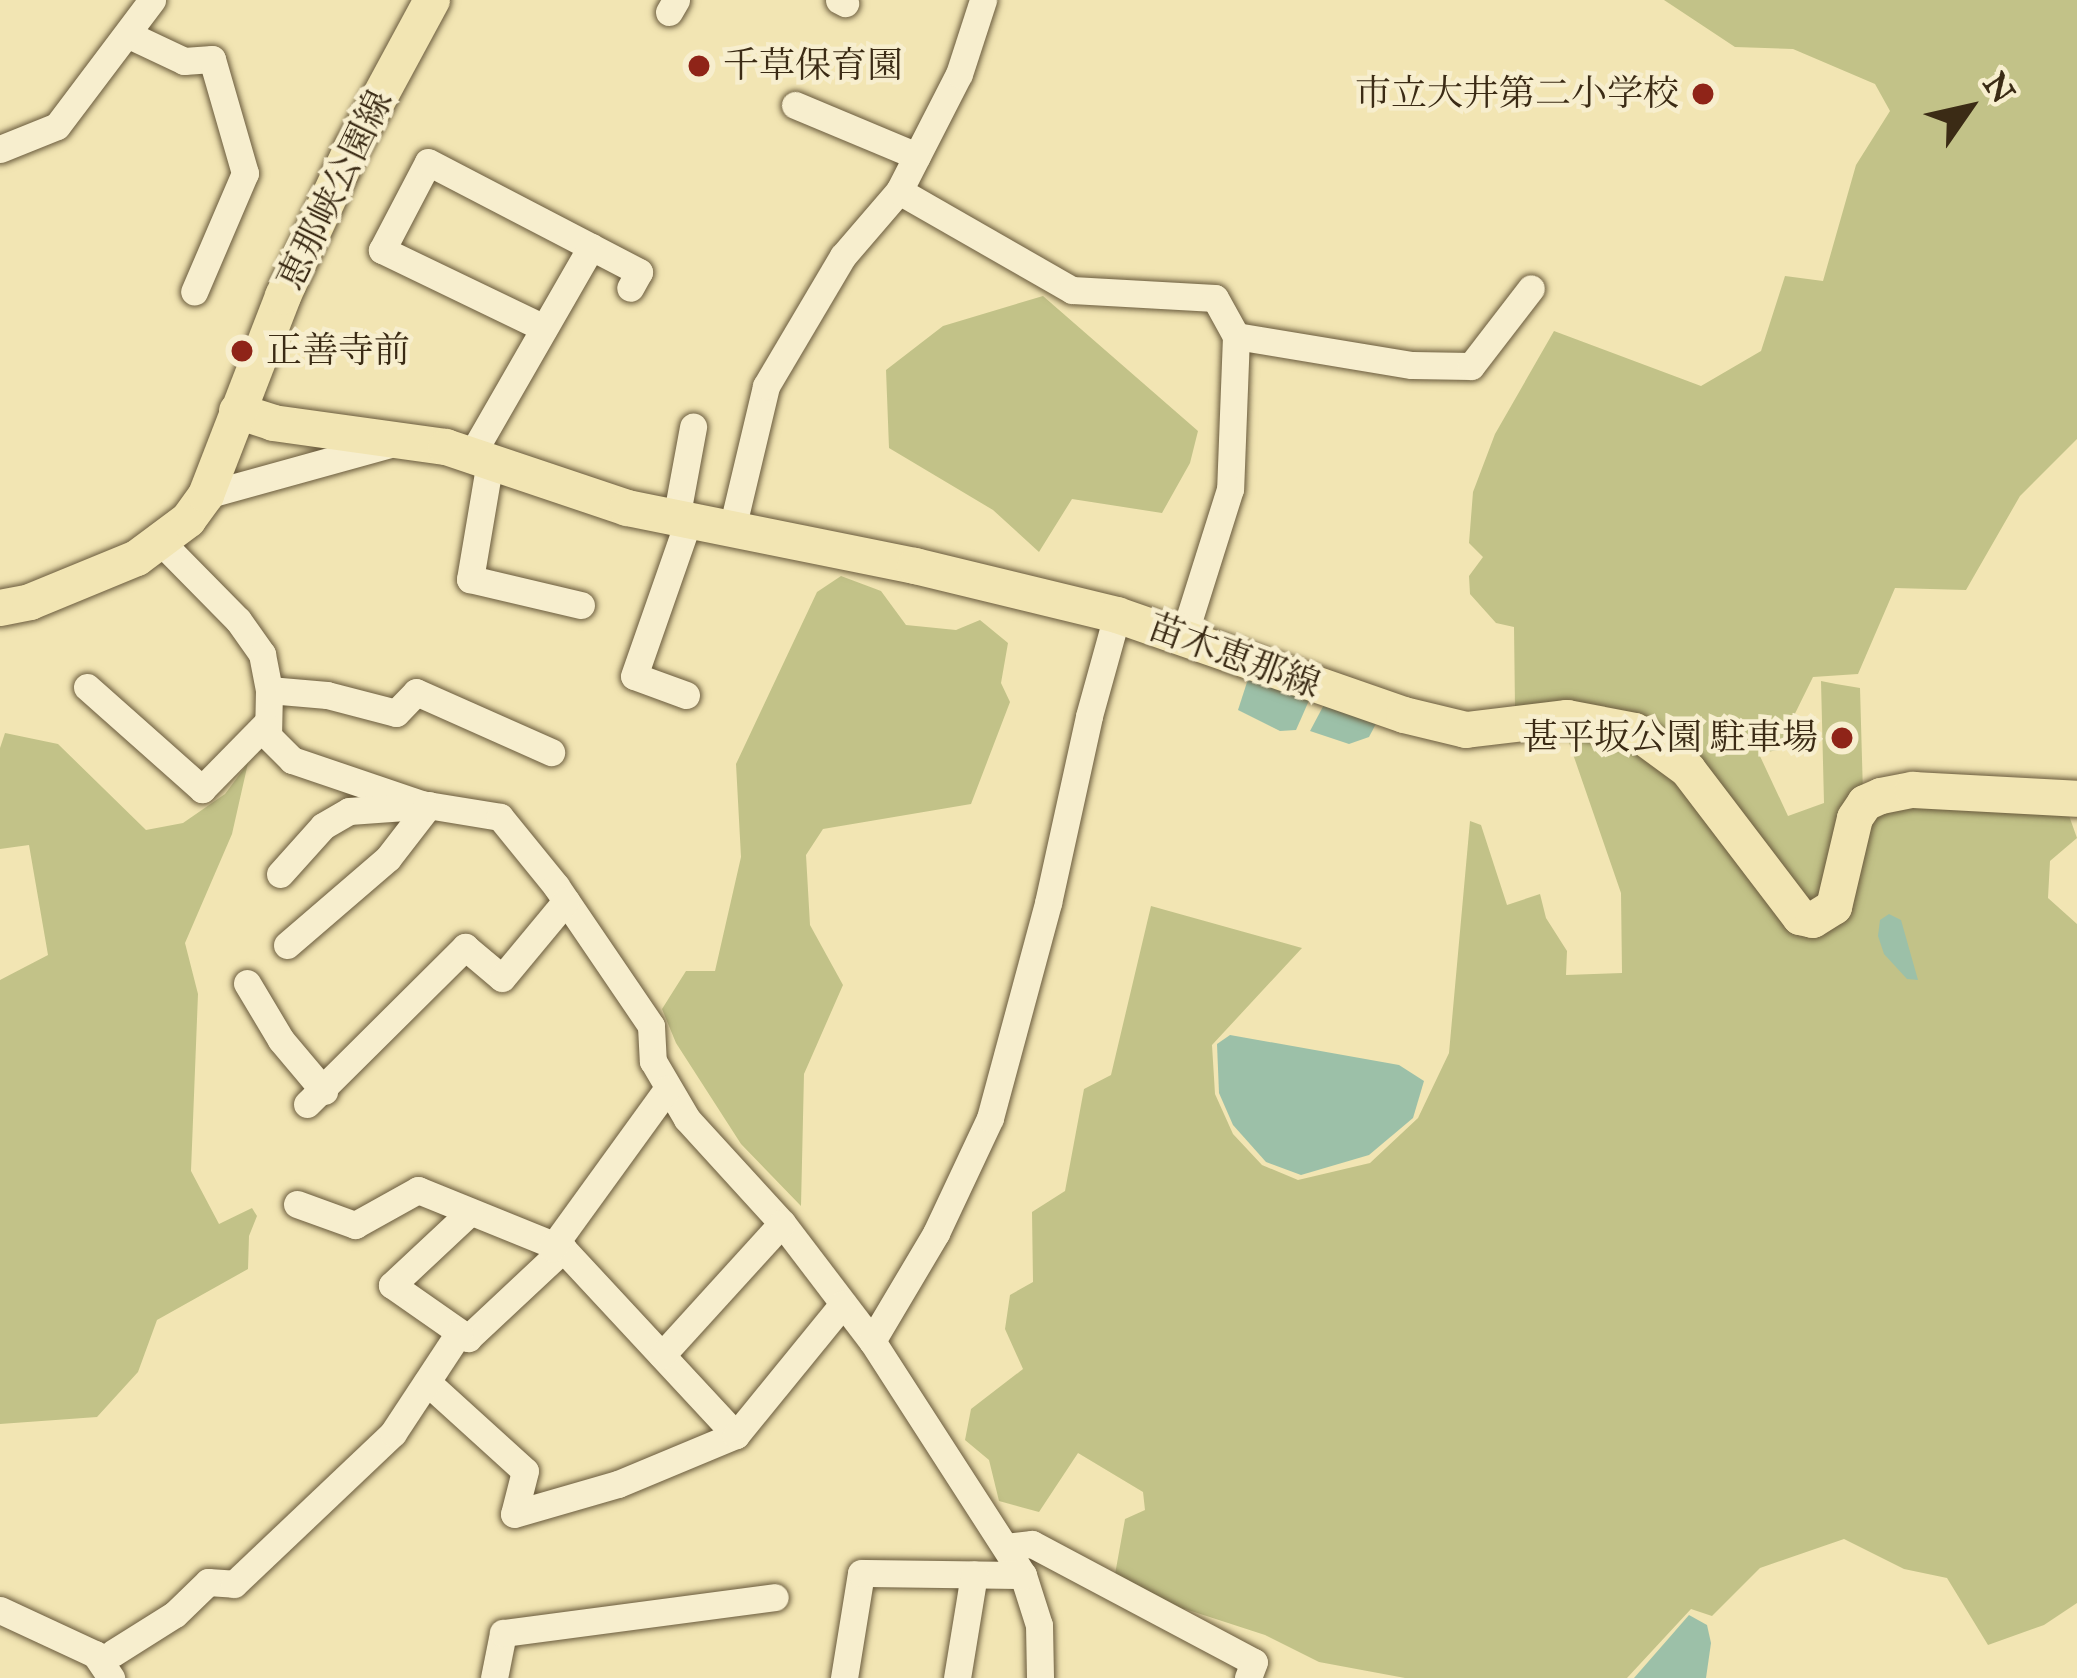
<!DOCTYPE html>
<html>
<head>
<meta charset="utf-8">
<style>
  body { margin:0 }
  #map { position:relative; width:2077px; height:1678px; overflow:hidden; background:#f2e5b3; font-family:"IM FELL Great Primer","Noto Serif JP",serif }
  div>[style] { position:absolute }
  [style*='--x'] { left:calc(var(--x)*1px); top:calc(var(--y)*1px); width:calc(var(--w)*1px); rotate:calc(var(--a)*1deg) }
  .green>* { inset:0; background:#c2c288 }
  .water>* { inset:0; background:#9cc0a8 }
  .roads { filter:drop-shadow(0 0 3px #695a3c) drop-shadow(0 0 3px #695a3c) }
  .minor>* { height:27px; margin:-13.5px; padding:0 13.5px; transform-origin:13.5px; border-radius:13.5px; background:#f7eece }
  .major>* { height:36px; margin:-18px; padding:0 18px; transform-origin:18px; border-radius:18px; background:#f2e5b3 }
  .dots>* { width:33px; height:33px; translate:-50% -50%; box-sizing:border-box; border:6px solid #f7eece; border-radius:50% }
  span { translate:-50% -50%; white-space:nowrap; text-align:center; line-height:1.15; -webkit-text-stroke:9px #f7eece; paint-order:stroke }
  .poi-label { font-size:36px; color:#3b2b15 }
  .left { translate:0 -50%; text-align:left }
  .right { translate:-100% -50%; text-align:right }
  .street-label { font-size:36px; color:#3b2b15 }
  .north { position:absolute; left:1909px; top:48px; width:120px; height:120px; -webkit-text-stroke:9px #f7eece; paint-order:stroke; rotate:56deg; font-size:33px; font-weight:700; line-height:48px; text-align:center; color:#3b2b15 }
  .north::after { content:''; display:block; margin:auto; width:42px; height:54px; background:#3b2b15; clip-path:polygon(50% 0,100% 100%,50% 72%,0 100%) }
</style>
</head>
<body>
<div id="map">
  <div class="green">
    <i style="clip-path:polygon(1664px 0,2077px 0,2077px 439px,2020px 496px,1966px 590px,1895px 588px,1858px 674px,1813px 677px,1777px 750px,1759px 754px,1788px 816px,1824px 803px,1821px 681px,1836px 684px,1860px 688px,1863px 794px,1888px 806px,2067px 810px,2077px 838px,2050px 861px,2048px 898px,2077px 924px,2077px 1603px,2044px 1625px,1988px 1645px,1947px 1578px,1904px 1569px,1844px 1539px,1760px 1568px,1712px 1616px,1691px 1609px,1627px 1678px,1405px 1678px,1319px 1662px,1265px 1635px,1185px 1609px,1172px 1613px,1114px 1580px,1125px 1519px,1145px 1510px,1143px 1492px,1078px 1453px,1039px 1512px,999px 1501px,989px 1460px,965px 1440px,971px 1409px,1023px 1369px,1005px 1329px,1010px 1295px,1033px 1282px,1032px 1212px,1065px 1191px,1084px 1089px,1111px 1075px,1151px 906px,1302px 948px,1212px 1045px,1215px 1094px,1233px 1134px,1262px 1165px,1298px 1180px,1370px 1163px,1418px 1118px,1449px 1053px,1470px 821px,1481px 825px,1507px 905px,1540px 894px,1546px 918px,1567px 951px,1566px 975px,1622px 973px,1621px 893px,1556px 705px,1515px 708px,1514px 627px,1496px 623px,1470px 594px,1469px 576px,1483px 557px,1469px 543px,1473px 492px,1495px 434px,1554px 331px,1701px 386px,1761px 351px,1785px 276px,1823px 281px,1856px 165px,1890px 111px,1875px 84px,1793px 49px,1735px 47px)"></i>
    <i style="clip-path:polygon(1043px 296px,1198px 431px,1190px 463px,1162px 513px,1072px 499px,1039px 552px,993px 510px,889px 448px,886px 370px,943px 326px)"></i>
    <i style="clip-path:polygon(841px 576px,881px 591px,906px 625px,956px 630px,980px 620px,1008px 643px,1001px 683px,1010px 702px,971px 804px,823px 829px,806px 855px,810px 925px,843px 985px,804px 1074px,801px 1206px,741px 1144px,676px 1043px,662px 1009px,686px 971px,715px 971px,741px 857px,736px 764px,817px 592px)"></i>
    <i style="clip-path:polygon(5px 733px,58px 744px,146px 830px,183px 823px,225px 794px,248px 763px,232px 834px,185px 943px,198px 994px,191px 1171px,219px 1224px,252px 1208px,257px 1216px,249px 1236px,248px 1269px,157px 1320px,138px 1372px,97px 1417px,0 1424px,0 980px,48px 955px,29px 845px,0 849px,0 748px)"></i>
  </div>
  <div class="water">
    <i style="clip-path:polygon(1249px 676px,1311px 696px,1296px 730px,1280px 731px,1238px 710px)"></i>
    <i style="clip-path:polygon(1327px 699px,1379px 718px,1369px 737px,1349px 744px,1310px 731px)"></i>
    <i style="clip-path:polygon(1889px 914px,1901px 920px,1918px 980px,1907px 979px,1884px 954px,1878px 936px,1880px 920px)"></i>
    <i style="clip-path:polygon(1230px 1035px,1399px 1065px,1424px 1081px,1413px 1118px,1369px 1155px,1301px 1175px,1266px 1162px,1233px 1125px,1219px 1093px,1217px 1044px)"></i>
    <i style="clip-path:polygon(1689px 1615px,1707px 1625px,1711px 1643px,1706px 1678px,1634px 1678px)"></i>
  </div>
  <div class="roads">
    <div class="minor">
      <i style="--x:839;--y:0;--w:7;--a:27"></i>
      <i style="--x:669;--y:12;--w:14;--a:-60"></i>
      <i style="--x:129;--y:35;--w:61;--a:25.3"></i>
      <i style="--x:184;--y:61;--w:28;--a:-4"></i>
      <i style="--x:212;--y:59;--w:119;--a:73.9"></i>
      <i style="--x:245;--y:173;--w:129;--a:113.2"></i>
      <i style="--x:795;--y:105;--w:132;--a:22.7"></i>
      <i style="--x:0;--y:149;--w:61;--a:-22"></i>
      <i style="--x:57;--y:126;--w:158;--a:-53"></i>
      <i style="--x:899;--y:191;--w:199;--a:29.8"></i>
      <i style="--x:1072;--y:290;--w:143;--a:3.2"></i>
      <i style="--x:1215;--y:298;--w:43;--a:61.1"></i>
      <i style="--x:1236;--y:336;--w:153;--a:92.2"></i>
      <i style="--x:1230;--y:489;--w:153;--a:107.5"></i>
      <i style="--x:544;--y:328;--w:180;--a:-154.3"></i>
      <i style="--x:382;--y:250;--w:99;--a:-62.4"></i>
      <i style="--x:428;--y:162;--w:238;--a:27.5"></i>
      <i style="--x:639;--y:272;--w:18;--a:119"></i>
      <i style="--x:1236;--y:336;--w:178;--a:9.4"></i>
      <i style="--x:1412;--y:365;--w:59;--a:1"></i>
      <i style="--x:1471;--y:366;--w:98;--a:-52.4"></i>
      <i style="--x:472;--y:454;--w:239;--a:-60.1"></i>
      <i style="--x:490;--y:461;--w:120;--a:99.6"></i>
      <i style="--x:470;--y:579;--w:114;--a:13.2"></i>
      <i style="--x:206;--y:495;--w:195;--a:-15.5"></i>
      <i style="--x:676;--y:519;--w:94;--a:-79.5"></i>
      <i style="--x:732;--y:529;--w:147;--a:-76.6"></i>
      <i style="--x:766;--y:386;--w:151;--a:-59.4"></i>
      <i style="--x:843;--y:256;--w:86;--a:-49.3"></i>
      <i style="--x:899;--y:191;--w:131;--a:-62.9"></i>
      <i style="--x:959;--y:74;--w:78;--a:-72"></i>
      <i style="--x:162;--y:543;--w:108;--a:45.4"></i>
      <i style="--x:238;--y:620;--w:42;--a:54.8"></i>
      <i style="--x:262;--y:654;--w:37;--a:79"></i>
      <i style="--x:269;--y:690;--w:46;--a:91.2"></i>
      <i style="--x:268;--y:736;--w:34;--a:45"></i>
      <i style="--x:292;--y:760;--w:136;--a:18.8"></i>
      <i style="--x:421;--y:804;--w:80;--a:9.3"></i>
      <i style="--x:500;--y:817;--w:89;--a:50.9"></i>
      <i style="--x:556;--y:886;--w:169;--a:55.8"></i>
      <i style="--x:651;--y:1026;--w:35;--a:87"></i>
      <i style="--x:653;--y:1061;--w:67;--a:59.6"></i>
      <i style="--x:687;--y:1119;--w:141;--a:47.6"></i>
      <i style="--x:782;--y:1223;--w:148;--a:52.7"></i>
      <i style="--x:872;--y:1341;--w:278;--a:57.2"></i>
      <i style="--x:1023;--y:1575;--w:52;--a:72.3"></i>
      <i style="--x:1039;--y:1625;--w:53;--a:88.9"></i>
      <i style="--x:87;--y:687;--w:154;--a:41.6"></i>
      <i style="--x:202;--y:789;--w:90;--a:-45.5"></i>
      <i style="--x:269;--y:690;--w:58;--a:4.9"></i>
      <i style="--x:327;--y:695;--w:71;--a:14.6"></i>
      <i style="--x:396;--y:713;--w:29;--a:-46"></i>
      <i style="--x:416;--y:692;--w:148;--a:24"></i>
      <i style="--x:686;--y:695;--w:55;--a:-159.9"></i>
      <i style="--x:634;--y:676;--w:163;--a:-70.7"></i>
      <i style="--x:280;--y:874;--w:64;--a:-48.1"></i>
      <i style="--x:323;--y:826;--w:30;--a:-30"></i>
      <i style="--x:349;--y:811;--w:70;--a:-4.1"></i>
      <i style="--x:287;--y:945;--w:133;--a:-40.7"></i>
      <i style="--x:388;--y:858;--w:67;--a:-52.3"></i>
      <i style="--x:247;--y:983;--w:66;--a:59.2"></i>
      <i style="--x:281;--y:1040;--w:67;--a:49.9"></i>
      <i style="--x:307;--y:1104;--w:223;--a:-44.8"></i>
      <i style="--x:465;--y:947;--w:48;--a:40"></i>
      <i style="--x:502;--y:978;--w:100;--a:-50.3"></i>
      <i style="--x:297;--y:1204;--w:62;--a:19.9"></i>
      <i style="--x:355;--y:1225;--w:72;--a:-29.1"></i>
      <i style="--x:418;--y:1190;--w:157;--a:22.1"></i>
      <i style="--x:563;--y:1249;--w:254;--a:47.1"></i>
      <i style="--x:470;--y:1212;--w:107;--a:136.9"></i>
      <i style="--x:392;--y:1285;--w:93;--a:34.9"></i>
      <i style="--x:468;--y:1338;--w:130;--a:-43.1"></i>
      <i style="--x:552;--y:1248;--w:196;--a:-54.1"></i>
      <i style="--x:872;--y:1341;--w:126;--a:-59.3"></i>
      <i style="--x:936;--y:1233;--w:127;--a:-64.8"></i>
      <i style="--x:990;--y:1118;--w:223;--a:-74.9"></i>
      <i style="--x:1048;--y:903;--w:191;--a:-77.6"></i>
      <i style="--x:1089;--y:716;--w:105;--a:-74.5"></i>
      <i style="--x:662;--y:1355;--w:178;--a:-47.7"></i>
      <i style="--x:427;--y:1382;--w:132;--a:42.2"></i>
      <i style="--x:525;--y:1471;--w:44;--a:104.3"></i>
      <i style="--x:514;--y:1514;--w:108;--a:-16.1"></i>
      <i style="--x:618;--y:1484;--w:128;--a:-22.6"></i>
      <i style="--x:736;--y:1435;--w:169;--a:-50.8"></i>
      <i style="--x:1006;--y:1547;--w:26;--a:-7"></i>
      <i style="--x:1032;--y:1544;--w:251;--a:28"></i>
      <i style="--x:1254;--y:1662;--w:17;--a:111"></i>
      <i style="--x:0;--y:1610;--w:105;--a:24.9"></i>
      <i style="--x:95;--y:1654;--w:29;--a:56"></i>
      <i style="--x:113;--y:1653;--w:73;--a:-32.2"></i>
      <i style="--x:175;--y:1614;--w:46;--a:-44.1"></i>
      <i style="--x:208;--y:1582;--w:26;--a:4"></i>
      <i style="--x:234;--y:1584;--w:219;--a:-43.5"></i>
      <i style="--x:393;--y:1433;--w:120;--a:-56.6"></i>
      <i style="--x:494;--y:1678;--w:46;--a:-78.7"></i>
      <i style="--x:503;--y:1633;--w:274;--a:-7.5"></i>
      <i style="--x:844;--y:1678;--w:106;--a:-80.8"></i>
      <i style="--x:861;--y:1573;--w:162;--a:0.7"></i>
      <i style="--x:957;--y:1678;--w:105;--a:-80.7"></i>
    </div>
    <div class="major">
      <i style="--x:237;--y:411;--w:38;--a:18"></i>
      <i style="--x:273;--y:423;--w:175;--a:7.9"></i>
      <i style="--x:446;--y:447;--w:191;--a:18.6"></i>
      <i style="--x:627;--y:508;--w:294;--a:11.4"></i>
      <i style="--x:915;--y:566;--w:208;--a:13.6"></i>
      <i style="--x:1117;--y:615;--w:304;--a:19.2"></i>
      <i style="--x:1404;--y:715;--w:64;--a:13.6"></i>
      <i style="--x:1466;--y:730;--w:102;--a:-6.8"></i>
      <i style="--x:1567;--y:718;--w:69;--a:10.8"></i>
      <i style="--x:1635;--y:731;--w:66;--a:36.3"></i>
      <i style="--x:1688;--y:770;--w:185;--a:52.7"></i>
      <i style="--x:1800;--y:917;--w:13;--a:13"></i>
      <i style="--x:1813;--y:920;--w:25;--a:-32"></i>
      <i style="--x:1834;--y:907;--w:91;--a:-76.7"></i>
      <i style="--x:1855;--y:818;--w:18;--a:-56"></i>
      <i style="--x:1865;--y:803;--w:17;--a:-24"></i>
      <i style="--x:1881;--y:796;--w:33;--a:-11"></i>
      <i style="--x:1913;--y:790;--w:164;--a:3.1"></i>
      <i style="--x:0;--y:608;--w:31;--a:-11"></i>
      <i style="--x:30;--y:602;--w:116;--a:-22.4"></i>
      <i style="--x:137;--y:558;--w:64;--a:-36.7"></i>
      <i style="--x:188;--y:520;--w:31;--a:-54"></i>
      <i style="--x:206;--y:495;--w:213;--a:-68.8"></i>
      <i style="--x:283;--y:296;--w:163;--a:-65"></i>
      <i style="--x:352;--y:148;--w:168;--a:-61.6"></i>
    </div>
  </div>
  <div class="dots">
    <i style="left:699px;top:66px;background:#8f2418"></i>
    <i style="left:1703px;top:94px;background:#8f2418"></i>
    <i style="left:242px;top:351px;background:#8f2418"></i>
    <i style="left:1842px;top:738px;background:#8f2418"></i>
  </div>
  <div class="poi-label">
    <span class="left" style="left:723px;top:66px">千草保育園</span>
    <span class="right" style="left:1679px;top:94px">市立大井第二小学校</span>
    <span class="left" style="left:266px;top:351px">正善寺前</span>
    <span class="right" style="left:1818px;top:738px">甚平坂公園 駐車場</span>
  </div>
  <div class="street-label">
    <span style="left:335px;top:190px;rotate:-64deg">恵那峡公園線</span>
    <span style="left:1234px;top:656px;rotate:20deg">苗木恵那線</span>
  </div>
  <div class="north">N</div>
</div>
</body>
</html>
